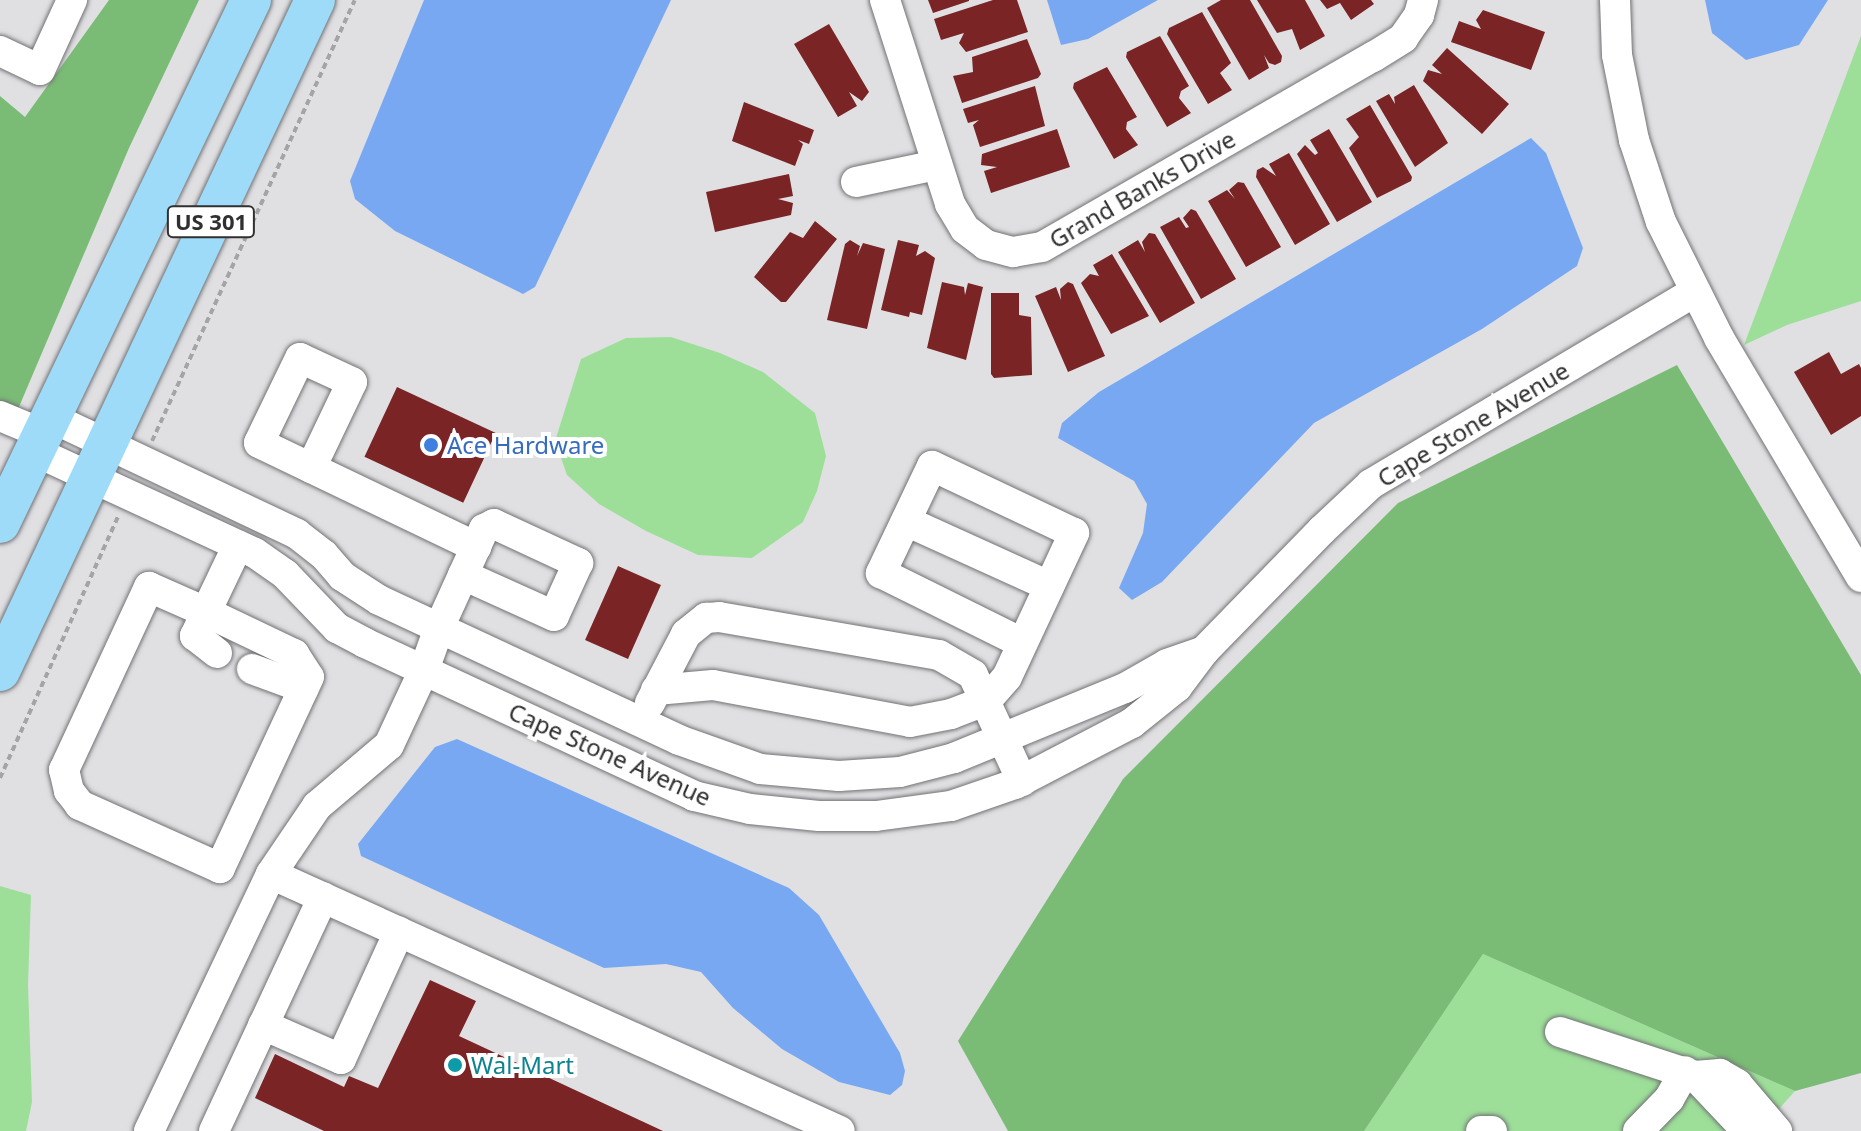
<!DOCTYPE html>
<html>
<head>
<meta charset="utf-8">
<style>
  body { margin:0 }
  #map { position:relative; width:1861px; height:1131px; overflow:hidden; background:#e0e0e3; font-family:"Noto Sans",sans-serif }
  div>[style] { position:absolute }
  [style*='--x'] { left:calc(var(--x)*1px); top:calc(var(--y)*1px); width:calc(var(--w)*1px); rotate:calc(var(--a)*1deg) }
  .green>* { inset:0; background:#9ddf99 }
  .forest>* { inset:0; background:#7abc76 }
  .water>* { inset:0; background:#78a8f2 }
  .building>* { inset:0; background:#7a2426; transform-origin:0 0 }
  .path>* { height:4px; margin-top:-2px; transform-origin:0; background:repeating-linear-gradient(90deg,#a4a4a7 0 6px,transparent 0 10px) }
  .roads { filter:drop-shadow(0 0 2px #727275) drop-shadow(0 0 2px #727275) }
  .minor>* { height:30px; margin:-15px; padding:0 15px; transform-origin:15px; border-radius:15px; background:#fff }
  .major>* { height:40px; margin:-20px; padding:0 20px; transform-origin:20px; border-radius:20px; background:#9edbf9 }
  .dots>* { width:22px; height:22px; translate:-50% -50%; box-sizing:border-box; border:4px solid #fff; border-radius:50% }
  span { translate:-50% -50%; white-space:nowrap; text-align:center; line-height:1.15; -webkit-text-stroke:8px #fff; paint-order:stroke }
  .shield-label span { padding:2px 6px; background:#fff; border:2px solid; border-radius:6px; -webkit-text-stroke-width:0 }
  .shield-label { font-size:22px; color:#303031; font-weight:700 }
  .street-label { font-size:24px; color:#303031 }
  .shop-label { font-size:24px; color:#366cbe }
  .left { translate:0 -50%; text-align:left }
  .culture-label { font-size:24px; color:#0d838f }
</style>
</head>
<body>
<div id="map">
  <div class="green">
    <i style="clip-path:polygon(1861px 36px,1861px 301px,1787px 325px,1744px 345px)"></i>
    <i style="clip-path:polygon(671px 337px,720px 353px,763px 372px,815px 413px,826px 456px,817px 491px,803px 522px,752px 558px,698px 555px,646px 531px,599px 504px,567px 475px,555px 441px,581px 359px,626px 338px)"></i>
    <i style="clip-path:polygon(0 886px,31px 895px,28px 985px,32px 1102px,26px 1131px,0 1131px)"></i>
    <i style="clip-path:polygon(1483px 954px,1795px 1091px,1759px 1131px,1364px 1131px)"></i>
  </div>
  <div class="forest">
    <i style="clip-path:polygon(109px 0,199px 0,129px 148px,13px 421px,0 415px,0 96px,25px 117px)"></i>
    <i style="clip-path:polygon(1677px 365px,1861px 675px,1861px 1073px,1795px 1091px,1483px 954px,1364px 1131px,1008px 1131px,958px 1041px,1123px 779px,1398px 503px)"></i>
  </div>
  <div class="water">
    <i style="clip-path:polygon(424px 0,671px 0,535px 287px,523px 294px,395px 231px,355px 199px,350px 181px)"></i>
    <i style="clip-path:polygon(1047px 0,1158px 0,1088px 39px,1061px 45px)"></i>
    <i style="clip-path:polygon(1705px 0,1828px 0,1799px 45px,1746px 60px,1712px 33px)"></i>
    <i style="clip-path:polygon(1531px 138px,1546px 153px,1583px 248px,1577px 266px,1482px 329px,1314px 423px,1162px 582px,1132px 600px,1119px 588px,1143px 533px,1147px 504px,1134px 481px,1058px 438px,1062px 423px,1099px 392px)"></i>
    <i style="clip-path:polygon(457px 739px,789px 888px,819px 915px,900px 1053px,905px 1071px,902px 1085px,890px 1095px,839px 1082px,782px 1049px,733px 1008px,701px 972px,666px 964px,604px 968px,361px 856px,358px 844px,435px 747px)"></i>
  </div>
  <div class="building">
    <i style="clip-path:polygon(928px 0,969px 0,969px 1px,933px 13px)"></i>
    <i style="clip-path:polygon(993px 0,1017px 0,1028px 32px,966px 52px,959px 43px,964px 33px,941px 40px,934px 19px)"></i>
    <i style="clip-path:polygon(1221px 0,1250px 0,1282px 56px,1281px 62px,1275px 65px,1269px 63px,1264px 55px,1269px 68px,1249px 80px,1207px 8px)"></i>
    <i style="clip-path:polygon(1257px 0,1305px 0,1325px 36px,1300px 50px,1292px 29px,1277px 33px)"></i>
    <i style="clip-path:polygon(1320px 0,1371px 0,1374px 4px,1351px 20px,1340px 3px,1327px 9px)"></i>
    <i style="clip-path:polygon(1483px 10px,1545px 32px,1531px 70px,1451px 42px,1459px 21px,1481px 29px,1476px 20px)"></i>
    <i style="clip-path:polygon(1202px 12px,1231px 63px,1220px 73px,1232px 90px,1208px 104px,1167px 34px,1169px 28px)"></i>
    <i style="clip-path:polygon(829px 24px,869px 92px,862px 101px,849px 92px,857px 106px,838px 117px,794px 44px)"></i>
    <i style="clip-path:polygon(1160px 36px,1189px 86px,1181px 91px,1179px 98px,1191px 113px,1167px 127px,1126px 57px,1127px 52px)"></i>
    <i style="clip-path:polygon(1027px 39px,1041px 74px,1038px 78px,962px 103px,953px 76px,973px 72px,972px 57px)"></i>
    <i style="clip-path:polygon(1447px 48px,1509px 104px,1482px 134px,1423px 81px,1428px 70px,1442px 74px,1432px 65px)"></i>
    <i style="clip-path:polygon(1107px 67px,1137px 117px,1127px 122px,1126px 129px,1138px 145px,1114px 159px,1073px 88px,1074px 83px)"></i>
    <i style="clip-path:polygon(1414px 85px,1448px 143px,1415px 167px,1376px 101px,1389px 94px,1395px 104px,1394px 97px)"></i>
    <i style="clip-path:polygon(1035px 86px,1045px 126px,980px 147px,973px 125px,979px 120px,968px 123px,963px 109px)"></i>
    <i style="clip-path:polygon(744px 102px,814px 130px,809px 144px,798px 140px,803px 144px,795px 166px,732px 141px)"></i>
    <i style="clip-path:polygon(1370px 105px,1412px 177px,1411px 181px,1377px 198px,1349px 148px,1359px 137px,1346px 119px)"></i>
    <i style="clip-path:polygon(1057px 129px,1070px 167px,991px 193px,984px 171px,997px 167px,981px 165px,982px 154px)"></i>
    <i style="clip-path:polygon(1329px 129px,1372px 202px,1337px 222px,1297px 154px,1305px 145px,1315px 155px,1318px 153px,1310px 140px)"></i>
    <i style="clip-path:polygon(1289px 153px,1330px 224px,1295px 245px,1256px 177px,1257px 170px,1263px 167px,1276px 176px,1269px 164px)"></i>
    <i style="clip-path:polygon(789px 174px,793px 196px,778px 199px,793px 203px,791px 215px,715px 232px,706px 192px)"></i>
    <i style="clip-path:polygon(1238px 182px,1244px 183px,1281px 247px,1246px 267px,1208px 201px,1227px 190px,1235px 199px,1229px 190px)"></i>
    <i style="clip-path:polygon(1191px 209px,1196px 211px,1236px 279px,1201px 299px,1160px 227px,1179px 217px,1186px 228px,1189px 227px,1183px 218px)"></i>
    <i style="clip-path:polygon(815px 221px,837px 239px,786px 302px,781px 302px,754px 277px,790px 232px,803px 238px)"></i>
    <i style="clip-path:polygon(1149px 233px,1155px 234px,1195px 303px,1160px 323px,1118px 252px,1138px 240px,1145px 252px,1142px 242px)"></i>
    <i style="clip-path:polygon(850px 240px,860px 246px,857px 256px,863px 243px,885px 249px,867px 329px,827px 320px,845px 244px)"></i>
    <i style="clip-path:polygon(898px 240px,919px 245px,916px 256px,925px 251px,935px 258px,922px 315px,910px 312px,909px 317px,881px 310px)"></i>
    <i style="clip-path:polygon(1112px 254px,1149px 316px,1111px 334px,1081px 283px,1090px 274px,1099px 276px,1093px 265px)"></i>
    <i style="clip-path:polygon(942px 282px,964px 287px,965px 295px,968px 283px,983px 287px,966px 360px,927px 348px)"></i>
    <i style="clip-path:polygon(1068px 282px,1073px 284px,1105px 356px,1068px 372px,1035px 296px,1056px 287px,1061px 300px,1060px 289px)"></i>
    <i style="clip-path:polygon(991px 293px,1019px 293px,1019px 315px,1031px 317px,1032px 375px,994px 378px,991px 374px)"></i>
    <i style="clip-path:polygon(1829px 352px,1841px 374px,1859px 364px,1861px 368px,1861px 416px,1831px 435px,1794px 372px)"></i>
    <i style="left:397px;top:387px;width:109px;height:77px;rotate:25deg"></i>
    <i style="left:618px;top:566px;width:47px;height:81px;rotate:24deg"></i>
    <i style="clip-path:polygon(430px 980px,476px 1001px,459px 1036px,663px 1131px,324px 1131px,255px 1098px,275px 1054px,344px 1087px,349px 1076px,378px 1088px)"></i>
  </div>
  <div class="path">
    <i style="--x:152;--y:441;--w:485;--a:-65.3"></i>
    <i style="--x:0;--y:778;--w:289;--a:-65.7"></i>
  </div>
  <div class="roads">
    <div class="minor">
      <i style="--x:885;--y:0;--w:214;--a:72.3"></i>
      <i style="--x:950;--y:204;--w:29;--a:59"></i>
      <i style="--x:965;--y:229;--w:26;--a:37"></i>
      <i style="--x:986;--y:245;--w:28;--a:15"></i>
      <i style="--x:1013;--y:252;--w:29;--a:-10"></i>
      <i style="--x:1042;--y:247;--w:382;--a:-29.9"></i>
      <i style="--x:1373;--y:57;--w:36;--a:-32"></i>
      <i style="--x:1403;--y:38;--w:28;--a:-55"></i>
      <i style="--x:1419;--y:15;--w:16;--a:-75"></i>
      <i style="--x:1615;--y:0;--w:55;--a:87.9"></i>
      <i style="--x:1617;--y:55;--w:87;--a:78.7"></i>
      <i style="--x:1634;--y:140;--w:86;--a:71.8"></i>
      <i style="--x:1661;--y:222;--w:130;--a:63.4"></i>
      <i style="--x:1719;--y:338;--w:278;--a:59.3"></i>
      <i style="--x:0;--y:51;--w:44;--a:25.4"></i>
      <i style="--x:40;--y:70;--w:77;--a:-65.4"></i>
      <i style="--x:856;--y:182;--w:83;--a:-11.9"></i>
      <i style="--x:0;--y:416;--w:47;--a:22.7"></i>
      <i style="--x:52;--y:418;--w:271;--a:25.3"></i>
      <i style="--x:297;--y:534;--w:34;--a:38"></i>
      <i style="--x:324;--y:555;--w:28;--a:49"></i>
      <i style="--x:342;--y:576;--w:44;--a:33"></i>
      <i style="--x:379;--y:600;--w:331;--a:25"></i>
      <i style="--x:679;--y:740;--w:86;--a:19.7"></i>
      <i style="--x:760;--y:769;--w:79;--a:5.1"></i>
      <i style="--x:839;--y:776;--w:61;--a:-3.8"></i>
      <i style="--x:900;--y:772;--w:56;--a:-14.5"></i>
      <i style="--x:954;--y:758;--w:185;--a:-22.3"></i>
      <i style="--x:1125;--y:688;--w:48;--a:-29.7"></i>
      <i style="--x:1167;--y:664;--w:39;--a:-19"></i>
      <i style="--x:34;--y:451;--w:243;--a:24.8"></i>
      <i style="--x:255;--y:553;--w:37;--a:35"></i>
      <i style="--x:285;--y:574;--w:75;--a:46.1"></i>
      <i style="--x:337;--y:628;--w:32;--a:28"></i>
      <i style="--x:365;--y:643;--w:363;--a:24.9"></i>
      <i style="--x:694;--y:796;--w:57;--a:13.1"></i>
      <i style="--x:750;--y:809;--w:69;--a:5.8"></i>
      <i style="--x:819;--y:816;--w:57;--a:0"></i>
      <i style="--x:876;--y:816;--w:76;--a:-7.6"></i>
      <i style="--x:951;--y:806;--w:68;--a:-19"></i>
      <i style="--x:1015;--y:784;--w:132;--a:-27.5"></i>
      <i style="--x:1132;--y:723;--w:58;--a:-38.7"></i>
      <i style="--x:1177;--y:687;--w:45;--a:-53.1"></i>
      <i style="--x:1204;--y:651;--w:169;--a:-45.7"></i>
      <i style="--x:1322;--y:530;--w:67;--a:-43.2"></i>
      <i style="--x:1371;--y:484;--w:377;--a:-30.7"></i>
      <i style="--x:311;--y:468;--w:95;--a:-64.5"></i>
      <i style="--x:352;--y:382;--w:57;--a:-155.2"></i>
      <i style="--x:300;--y:358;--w:94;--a:115.8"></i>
      <i style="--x:259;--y:443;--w:241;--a:25.6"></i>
      <i style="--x:906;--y:521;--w:157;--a:24.4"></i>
      <i style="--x:217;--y:653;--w:28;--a:-142"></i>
      <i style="--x:195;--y:636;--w:26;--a:-65"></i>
      <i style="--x:206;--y:612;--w:98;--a:25.5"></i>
      <i style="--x:294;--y:654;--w:27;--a:57"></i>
      <i style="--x:309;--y:677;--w:211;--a:115"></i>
      <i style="--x:220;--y:868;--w:154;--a:-155.8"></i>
      <i style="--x:80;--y:805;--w:18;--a:-128"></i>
      <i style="--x:69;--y:791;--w:22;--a:-103"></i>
      <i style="--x:64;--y:770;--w:202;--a:-65.1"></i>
      <i style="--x:149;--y:587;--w:62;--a:23.7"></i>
      <i style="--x:206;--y:612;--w:74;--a:-64.5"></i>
      <i style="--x:252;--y:669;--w:55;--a:20.1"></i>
      <i style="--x:656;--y:690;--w:57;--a:-5"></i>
      <i style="--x:713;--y:685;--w:200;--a:10.6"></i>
      <i style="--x:910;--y:722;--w:42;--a:-11"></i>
      <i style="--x:951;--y:714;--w:39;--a:-21"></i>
      <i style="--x:987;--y:700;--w:30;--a:-49"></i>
      <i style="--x:1007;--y:677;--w:159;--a:-65"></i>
      <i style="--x:1074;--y:533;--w:157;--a:-154.7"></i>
      <i style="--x:932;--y:466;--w:119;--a:115.5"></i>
      <i style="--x:881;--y:573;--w:157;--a:26.4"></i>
      <i style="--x:650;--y:703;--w:78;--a:-62.4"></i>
      <i style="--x:686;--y:634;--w:26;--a:-39"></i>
      <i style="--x:706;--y:618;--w:13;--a:-4"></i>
      <i style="--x:719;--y:617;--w:223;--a:9.8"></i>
      <i style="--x:939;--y:655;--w:39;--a:30"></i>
      <i style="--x:973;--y:675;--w:117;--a:65.2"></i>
      <i style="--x:271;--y:874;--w:82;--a:-55.9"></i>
      <i style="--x:317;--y:806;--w:94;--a:-40.3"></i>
      <i style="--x:389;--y:745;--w:83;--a:-65"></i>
      <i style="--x:424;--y:670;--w:45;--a:-70.3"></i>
      <i style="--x:439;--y:628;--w:109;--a:-65.6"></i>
      <i style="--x:484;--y:529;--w:11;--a:-27"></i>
      <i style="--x:494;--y:524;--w:93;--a:24.9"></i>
      <i style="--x:578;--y:563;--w:58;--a:114.4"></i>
      <i style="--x:554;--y:616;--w:100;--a:-155.7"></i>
      <i style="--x:263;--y:1025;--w:85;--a:23.6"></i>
      <i style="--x:341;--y:1059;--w:140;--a:-65.5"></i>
      <i style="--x:1560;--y:1032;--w:142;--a:18.1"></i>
      <i style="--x:149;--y:1131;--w:284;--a:-64.6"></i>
      <i style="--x:271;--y:874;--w:624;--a:24.31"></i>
      <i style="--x:214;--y:1131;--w:258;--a:-65"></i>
      <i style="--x:1481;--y:1131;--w:11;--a:0"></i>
      <i style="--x:1638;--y:1131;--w:45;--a:-45.9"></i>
      <i style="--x:1669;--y:1099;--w:32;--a:-60"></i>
      <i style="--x:1747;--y:1131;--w:76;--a:-133.4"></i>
      <i style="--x:1695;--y:1076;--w:25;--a:-5"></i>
      <i style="--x:1720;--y:1074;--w:20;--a:30"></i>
      <i style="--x:1737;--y:1084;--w:62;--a:49.6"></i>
    </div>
    <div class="major">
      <i style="--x:0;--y:523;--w:580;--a:-64.36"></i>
      <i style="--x:0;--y:671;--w:741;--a:-64.85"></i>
    </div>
  </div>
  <div class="dots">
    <i style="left:431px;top:445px;background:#3f7fe0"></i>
    <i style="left:455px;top:1065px;background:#0f9aa8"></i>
  </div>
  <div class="shield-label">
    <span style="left:211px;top:222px">US 301</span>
  </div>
  <div class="street-label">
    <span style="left:1142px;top:189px;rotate:-30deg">Grand Banks Drive</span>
    <span style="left:1473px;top:424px;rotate:-31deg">Cape Stone Avenue</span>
    <span style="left:610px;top:754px;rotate:24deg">Cape Stone Avenue</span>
  </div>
  <div class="shop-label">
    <span class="left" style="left:447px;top:445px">Ace Hardware</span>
  </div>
  <div class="culture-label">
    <span class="left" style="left:471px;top:1065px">Wal-Mart</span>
  </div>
</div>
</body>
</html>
